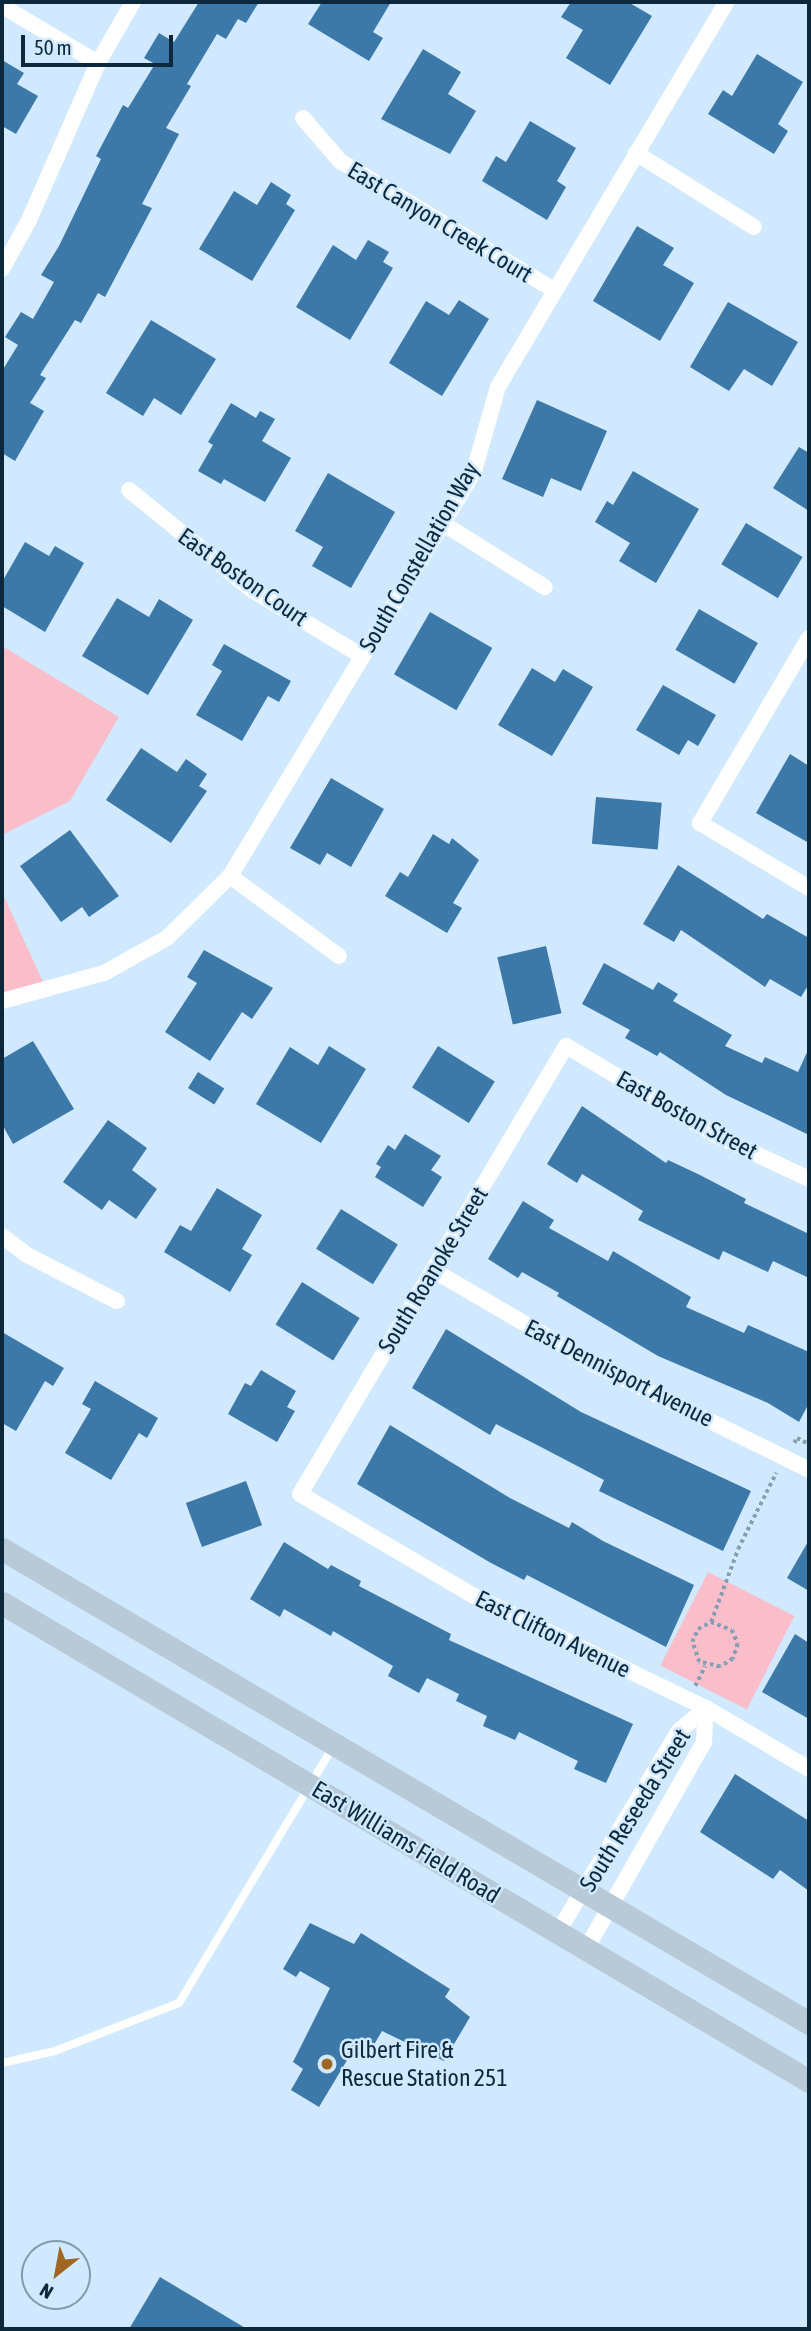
<!DOCTYPE html>
<html>
<head>
<meta charset="utf-8">
<style>
  body { margin:0 }
  #map { position:relative; width:811px; height:2331px; overflow:hidden; background:#d0e9ff; font-family:"Asap Condensed",sans-serif }
  div>[style] { position:absolute }
  [style*='--x'] { left:calc(var(--x)*1px); top:calc(var(--y)*1px); width:calc(var(--w)*1px); rotate:calc(var(--a)*1deg) }
  .green>* { inset:0; background:#f9beca; transform-origin:0 0 }
  .building>* { inset:0; background:#3c79a9; transform-origin:0 0 }
  .path>* { height:3.5px; margin-top:-1.75px; transform-origin:0; background:repeating-linear-gradient(90deg,#849eb3 0 3.5px,transparent 0 7px) }
  .lane>* { height:8px; margin:-4px; padding:0 4px; transform-origin:4px; border-radius:4px; background:#fff }
  .street>* { height:16px; margin:-8px; padding:0 8px; transform-origin:8px; border-radius:8px; background:#fff }
  .secondary>* { height:23px; margin:-11.5px; padding:0 11.5px; transform-origin:11.5px; border-radius:11.5px; background:#b8c9d7 }
  .dots>* { width:19px; height:19px; translate:-50% -50%; box-sizing:border-box; border:4px solid #d0e9ff; border-radius:50% }
  span { translate:-50% -50%; white-space:nowrap; text-align:center; line-height:1.15; -webkit-text-stroke:5px #d0e9ff; paint-order:stroke }
  .street-label { font-size:24px; color:#0d273b }
  .poi-label { font-size:24px; color:#0d273b }
  .left { translate:0 -50%; text-align:left }
  .frame { position:absolute; inset:0; border:4px solid #0d273b; pointer-events:none }
  .north { position:absolute; left:21px; top:2240px; width:70px; height:70px; box-sizing:border-box; background:#d0e9ff; border:2px solid #829bb1; border-radius:50%; rotate:211deg; font-size:19px; font-weight:700; line-height:28px; text-align:center; color:#0d273b }
  .north::after { content:''; display:block; margin:auto; width:24px; height:32px; background:#9e6523; clip-path:polygon(50% 0,100% 100%,50% 72%,0 100%) }
  .scale { position:absolute; left:21px; top:35px; width:152px; height:32px; box-sizing:border-box; border:4px solid #0d273b; border-top:0; padding-left:9px; font-size:21px; line-height:24px; white-space:nowrap; color:#0d273b; -webkit-text-stroke:5px #d0e9ff; paint-order:stroke }
</style>
</head>
<body>
<div id="map">
  <div class="green">
    <i style="clip-path:polygon(2px 646px,119px 717px,70px 801px,2px 835px)"></i>
    <i style="clip-path:polygon(2px 892px,43px 982px,2px 993px)"></i>
    <i style="left:708px;top:1572px;width:97px;height:105px;rotate:27deg"></i>
  </div>
  <div class="building">
    <i style="clip-path:polygon(199px 2px,259px 2px,246px 23px,238px 19px,226px 39px,217px 34px,187px 84px,191px 86px,166px 128px,179px 134px,142px 204px,152px 208px,105px 297px,98px 293px,81px 323px,75px 320px,40px 375px,46px 378px,30px 403px,44px 411px,15px 461px,2px 453px,2px 371px,18px 345px,5px 337px,21px 312px,33px 319px,54px 282px,41px 275px,59px 246px,101px 159px,96px 156px,123px 105px,128px 108px,155px 64px,144px 58px,159px 33px,174px 42px)"></i>
    <i style="clip-path:polygon(322px 2px,391px 2px,373px 32px,383px 38px,369px 61px,308px 24px)"></i>
    <i style="clip-path:polygon(571px 2px,628px 2px,652px 16px,610px 85px,566px 58px,583px 30px,561px 17px)"></i>
    <i style="clip-path:polygon(423px 49px,461px 72px,448px 94px,476px 111px,450px 154px,381px 119px)"></i>
    <i style="clip-path:polygon(757px 54px,803px 82px,778px 124px,788px 131px,774px 154px,708px 114px,723px 90px,732px 96px)"></i>
    <i style="clip-path:polygon(2px 60px,24px 73px,17px 84px,38px 96px,16px 134px,2px 126px)"></i>
    <i style="clip-path:polygon(530px 121px,576px 148px,557px 181px,566px 187px,547px 220px,482px 181px,496px 156px,506px 162px)"></i>
    <i style="clip-path:polygon(271px 182px,291px 195px,286px 204px,295px 210px,252px 281px,199px 249px,234px 191px,257px 205px)"></i>
    <i style="clip-path:polygon(637px 226px,674px 248px,663px 265px,694px 283px,660px 341px,593px 301px)"></i>
    <i style="clip-path:polygon(368px 240px,389px 252px,383px 262px,393px 268px,350px 340px,296px 307px,333px 245px,356px 260px)"></i>
    <i style="clip-path:polygon(459px 300px,489px 319px,442px 396px,389px 363px,426px 301px,449px 315px)"></i>
    <i style="clip-path:polygon(728px 302px,798px 342px,772px 386px,744px 369px,729px 391px,690px 367px)"></i>
    <i style="clip-path:polygon(151px 320px,216px 359px,181px 415px,154px 398px,143px 416px,106px 393px)"></i>
    <i style="clip-path:polygon(537px 400px,607px 431px,581px 491px,551px 478px,543px 497px,502px 479px)"></i>
    <i style="clip-path:polygon(231px 403px,256px 418px,260px 411px,275px 419px,262px 441px,291px 458px,265px 502px,224px 479px,221px 484px,198px 471px,213px 445px,208px 442px)"></i>
    <i style="clip-path:polygon(799px 447px,809px 453px,809px 511px,773px 488px)"></i>
    <i style="clip-path:polygon(633px 471px,699px 509px,656px 583px,619px 561px,630px 543px,595px 522px,607px 501px,613px 505px)"></i>
    <i style="clip-path:polygon(328px 473px,395px 512px,351px 588px,312px 566px,323px 547px,295px 531px)"></i>
    <i style="left:746px;top:523px;width:66px;height:48px;rotate:31deg"></i>
    <i style="clip-path:polygon(25px 542px,49px 556px,55px 546px,84px 563px,45px 632px,2px 606px,2px 582px)"></i>
    <i style="clip-path:polygon(117px 598px,149px 617px,159px 599px,193px 620px,148px 695px,82px 656px)"></i>
    <i style="left:699px;top:609px;width:68px;height:47px;rotate:30deg"></i>
    <i style="left:430px;top:612px;width:72px;height:72px;rotate:30deg"></i>
    <i style="clip-path:polygon(224px 644px,291px 681px,279px 702px,268px 696px,242px 741px,196px 715px,222px 671px,212px 665px)"></i>
    <i style="clip-path:polygon(532px 668px,555px 682px,563px 669px,593px 687px,552px 756px,498px 725px)"></i>
    <i style="clip-path:polygon(663px 685px,716px 715px,698px 746px,688px 740px,679px 755px,636px 730px)"></i>
    <i style="clip-path:polygon(141px 748px,177px 772px,186px 759px,207px 774px,199px 786px,207px 791px,171px 843px,106px 800px)"></i>
    <i style="clip-path:polygon(790px 754px,809px 766px,809px 843px,756px 813px)"></i>
    <i style="clip-path:polygon(331px 778px,384px 809px,351px 867px,327px 853px,320px 865px,290px 848px)"></i>
    <i style="left:596px;top:797px;width:66px;height:47px;rotate:5deg"></i>
    <i style="clip-path:polygon(70px 830px,119px 896px,89px 917px,82px 907px,61px 922px,20px 866px)"></i>
    <i style="clip-path:polygon(433px 834px,449px 844px,452px 838px,479px 860px,453px 903px,462px 908px,447px 933px,385px 896px,400px 872px,408px 877px)"></i>
    <i style="clip-path:polygon(678px 865px,763px 919px,767px 914px,809px 938px,809px 984px,801px 997px,770px 979px,765px 987px,681px 930px,674px 942px,643px 924px)"></i>
    <i style="left:546px;top:946px;width:69px;height:50px;rotate:77deg"></i>
    <i style="clip-path:polygon(204px 950px,273px 988px,252px 1019px,242px 1012px,210px 1061px,165px 1032px,197px 983px,187px 977px)"></i>
    <i style="clip-path:polygon(604px 963px,653px 990px,658px 982px,678px 994px,673px 1001px,732px 1035px,725px 1046px,762px 1063px,765px 1057px,798px 1072px,809px 1048px,809px 1135px,726px 1095px,660px 1052px,657px 1056px,625px 1038px,630px 1030px,582px 1004px)"></i>
    <i style="clip-path:polygon(33px 1041px,74px 1109px,13px 1144px,2px 1124px,2px 1059px)"></i>
    <i style="clip-path:polygon(329px 1046px,366px 1069px,321px 1143px,256px 1104px,290px 1047px,318px 1065px)"></i>
    <i style="left:438px;top:1046px;width:67px;height:49px;rotate:32deg"></i>
    <i style="left:198px;top:1072px;width:31px;height:19px;rotate:32deg"></i>
    <i style="clip-path:polygon(582px 1106px,666px 1163px,668px 1160px,700px 1175px,746px 1199px,744px 1203px,809px 1234px,809px 1278px,773px 1261px,768px 1272px,723px 1251px,719px 1260px,638px 1220px,643px 1211px,582px 1174px,577px 1183px,547px 1164px)"></i>
    <i style="clip-path:polygon(108px 1120px,147px 1148px,132px 1170px,157px 1189px,136px 1219px,109px 1200px,102px 1210px,63px 1182px)"></i>
    <i style="clip-path:polygon(405px 1134px,441px 1156px,431px 1170px,442px 1177px,423px 1207px,375px 1177px,381px 1167px,376px 1164px,388px 1145px,395px 1150px)"></i>
    <i style="clip-path:polygon(217px 1188px,262px 1215px,242px 1249px,252px 1255px,230px 1292px,164px 1252px,180px 1225px,191px 1231px)"></i>
    <i style="clip-path:polygon(523px 1201px,554px 1220px,549px 1228px,608px 1261px,613px 1251px,691px 1297px,686px 1307px,744px 1333px,748px 1325px,809px 1352px,809px 1403px,799px 1422px,768px 1403px,658px 1356px,557px 1296px,559px 1293px,522px 1272px,518px 1278px,488px 1259px)"></i>
    <i style="left:341px;top:1209px;width:67px;height:47px;rotate:32deg"></i>
    <i style="left:302px;top:1282px;width:68px;height:50px;rotate:32deg"></i>
    <i style="clip-path:polygon(446px 1329px,581px 1412px,751px 1491px,723px 1551px,599px 1491px,604px 1480px,539px 1446px,496px 1424px,490px 1435px,412px 1388px)"></i>
    <i style="clip-path:polygon(2px 1332px,64px 1368px,53px 1386px,45px 1381px,16px 1431px,2px 1423px)"></i>
    <i style="clip-path:polygon(261px 1370px,296px 1391px,287px 1407px,295px 1411px,277px 1442px,228px 1414px,245px 1383px,251px 1386px)"></i>
    <i style="clip-path:polygon(95px 1381px,158px 1418px,147px 1438px,139px 1433px,111px 1480px,65px 1453px,91px 1409px,82px 1404px)"></i>
    <i style="clip-path:polygon(390px 1425px,510px 1498px,569px 1528px,572px 1522px,603px 1541px,694px 1585px,666px 1647px,527px 1575px,524px 1580px,491px 1563px,357px 1484px)"></i>
    <i style="left:246px;top:1481px;width:47px;height:64px;rotate:70deg"></i>
    <i style="clip-path:polygon(809px 1540px,809px 1591px,787px 1578px)"></i>
    <i style="clip-path:polygon(284px 1542px,328px 1569px,331px 1565px,361px 1581px,359px 1586px,451px 1634px,449px 1640px,633px 1724px,606px 1783px,574px 1769px,578px 1761px,519px 1732px,515px 1740px,483px 1726px,487px 1716px,456px 1701px,459px 1694px,427px 1678px,419px 1693px,388px 1676px,393px 1666px,333px 1631px,331px 1636px,284px 1609px,280px 1617px,250px 1599px)"></i>
    <i style="clip-path:polygon(795px 1634px,809px 1643px,809px 1719px,762px 1692px)"></i>
    <i style="clip-path:polygon(735px 1774px,809px 1821px,809px 1891px,780px 1870px,773px 1879px,700px 1832px)"></i>
    <i style="clip-path:polygon(310px 1923px,354px 1944px,361px 1933px,450px 1989px,445px 1997px,470px 2017px,444px 2061px,382px 2031px,368px 2055px,355px 2047px,319px 2107px,291px 2090px,303px 2069px,293px 2062px,330px 1988px,300px 1971px,296px 1977px,283px 1969px)"></i>
    <i style="clip-path:polygon(160px 2277px,247px 2329px,129px 2329px)"></i>
  </div>
  <div class="path">
    <i style="--x:794;--y:1443;--w:6;--a:-59"></i>
    <i style="--x:797;--y:1438;--w:13;--a:27"></i>
    <i style="--x:711;--y:1622;--w:22;--a:21"></i>
    <i style="--x:732;--y:1630;--w:15;--a:67"></i>
    <i style="--x:738;--y:1644;--w:16;--a:108"></i>
    <i style="--x:733;--y:1659;--w:15;--a:148"></i>
    <i style="--x:720;--y:1667;--w:22;--a:-167"></i>
    <i style="--x:699;--y:1662;--w:21;--a:-109"></i>
    <i style="--x:692;--y:1642;--w:14;--a:-65"></i>
    <i style="--x:698;--y:1629;--w:15;--a:-28"></i>
    <i style="--x:711;--y:1622;--w:78;--a:-69.7"></i>
    <i style="--x:738;--y:1549;--w:85;--a:-63.4"></i>
    <i style="--x:695;--y:1686;--w:22;--a:-63"></i>
  </div>
  <div class="lane">
    <i style="--x:2;--y:2063;--w:54;--a:-12.8"></i>
    <i style="--x:55;--y:2051;--w:133;--a:-21.2"></i>
    <i style="--x:179;--y:2003;--w:299;--a:-59"></i>
  </div>
  <div class="street">
    <i style="--x:2;--y:6;--w:112;--a:30.7"></i>
    <i style="--x:303;--y:118;--w:57;--a:49.3"></i>
    <i style="--x:340;--y:161;--w:250;--a:31.1"></i>
    <i style="--x:636;--y:153;--w:139;--a:32.1"></i>
    <i style="--x:2;--y:269;--w:56;--a:-61.1"></i>
    <i style="--x:29;--y:220;--w:171;--a:-66.3"></i>
    <i style="--x:98;--y:63;--w:70;--a:-60.2"></i>
    <i style="--x:129;--y:490;--w:159;--a:39.1"></i>
    <i style="--x:252;--y:590;--w:128;--a:31"></i>
    <i style="--x:442;--y:523;--w:121;--a:31.9"></i>
    <i style="--x:809;--y:638;--w:215;--a:120.5"></i>
    <i style="--x:700;--y:823;--w:127;--a:30.8"></i>
    <i style="--x:230;--y:876;--w:135;--a:36.3"></i>
    <i style="--x:2;--y:1001;--w:106;--a:-15.4"></i>
    <i style="--x:104;--y:973;--w:72;--a:-29.1"></i>
    <i style="--x:167;--y:938;--w:88;--a:-44.5"></i>
    <i style="--x:230;--y:876;--w:473;--a:-58.9"></i>
    <i style="--x:474;--y:471;--w:87;--a:-74.1"></i>
    <i style="--x:498;--y:387;--w:448;--a:-59.3"></i>
    <i style="--x:809;--y:1179;--w:103;--a:-154.7"></i>
    <i style="--x:716;--y:1135;--w:174;--a:-149.3"></i>
    <i style="--x:566;--y:1046;--w:521;--a:120.7"></i>
    <i style="--x:300;--y:1494;--w:199;--a:30.4"></i>
    <i style="--x:472;--y:1595;--w:260;--a:25.8"></i>
    <i style="--x:706;--y:1708;--w:120;--a:30.6"></i>
    <i style="--x:2;--y:1236;--w:31;--a:37"></i>
    <i style="--x:27;--y:1255;--w:101;--a:27.1"></i>
    <i style="--x:433;--y:1270;--w:186;--a:30.3"></i>
    <i style="--x:594;--y:1364;--w:240;--a:26.2"></i>
    <i style="--x:558;--y:1932;--w:235;--a:-59"></i>
    <i style="--x:679;--y:1731;--w:35;--a:-40"></i>
    <i style="--x:586;--y:1949;--w:238;--a:-60.3"></i>
    <i style="--x:704;--y:1742;--w:34;--a:-87"></i>
  </div>
  <div class="secondary">
    <i style="--x:2;--y:1549;--w:936;--a:30.43"></i>
    <i style="--x:2;--y:1603;--w:938;--a:30.64"></i>
  </div>
  <div class="dots">
    <i style="left:327px;top:2064px;background:#9e6523"></i>
  </div>
  <div class="street-label">
    <span style="left:440px;top:222px;rotate:31deg">East Canyon Creek Court</span>
    <span style="left:419px;top:557px;rotate:-60deg">South Constellation Way</span>
    <span style="left:243px;top:577px;rotate:35deg">East Boston Court</span>
    <span style="left:687px;top:1115px;rotate:29deg">East Boston Street</span>
    <span style="left:433px;top:1270px;rotate:-59deg">South Roanoke Street</span>
    <span style="left:619px;top:1373px;rotate:27deg">East Dennisport Avenue</span>
    <span style="left:553px;top:1634px;rotate:26deg">East Clifton Avenue</span>
    <span style="left:635px;top:1810px;rotate:-58deg">South Reseeda Street</span>
    <span style="left:406px;top:1842px;rotate:31deg">East Williams Field Road</span>
  </div>
  <div class="poi-label">
    <span class="left" style="left:341px;top:2064px">Gilbert Fire &amp;<br>Rescue Station 251</span>
  </div>
  <div class="frame"></div>
  <div class="north">N</div>
  <div class="scale">50 m</div>
</div>
</body>
</html>
